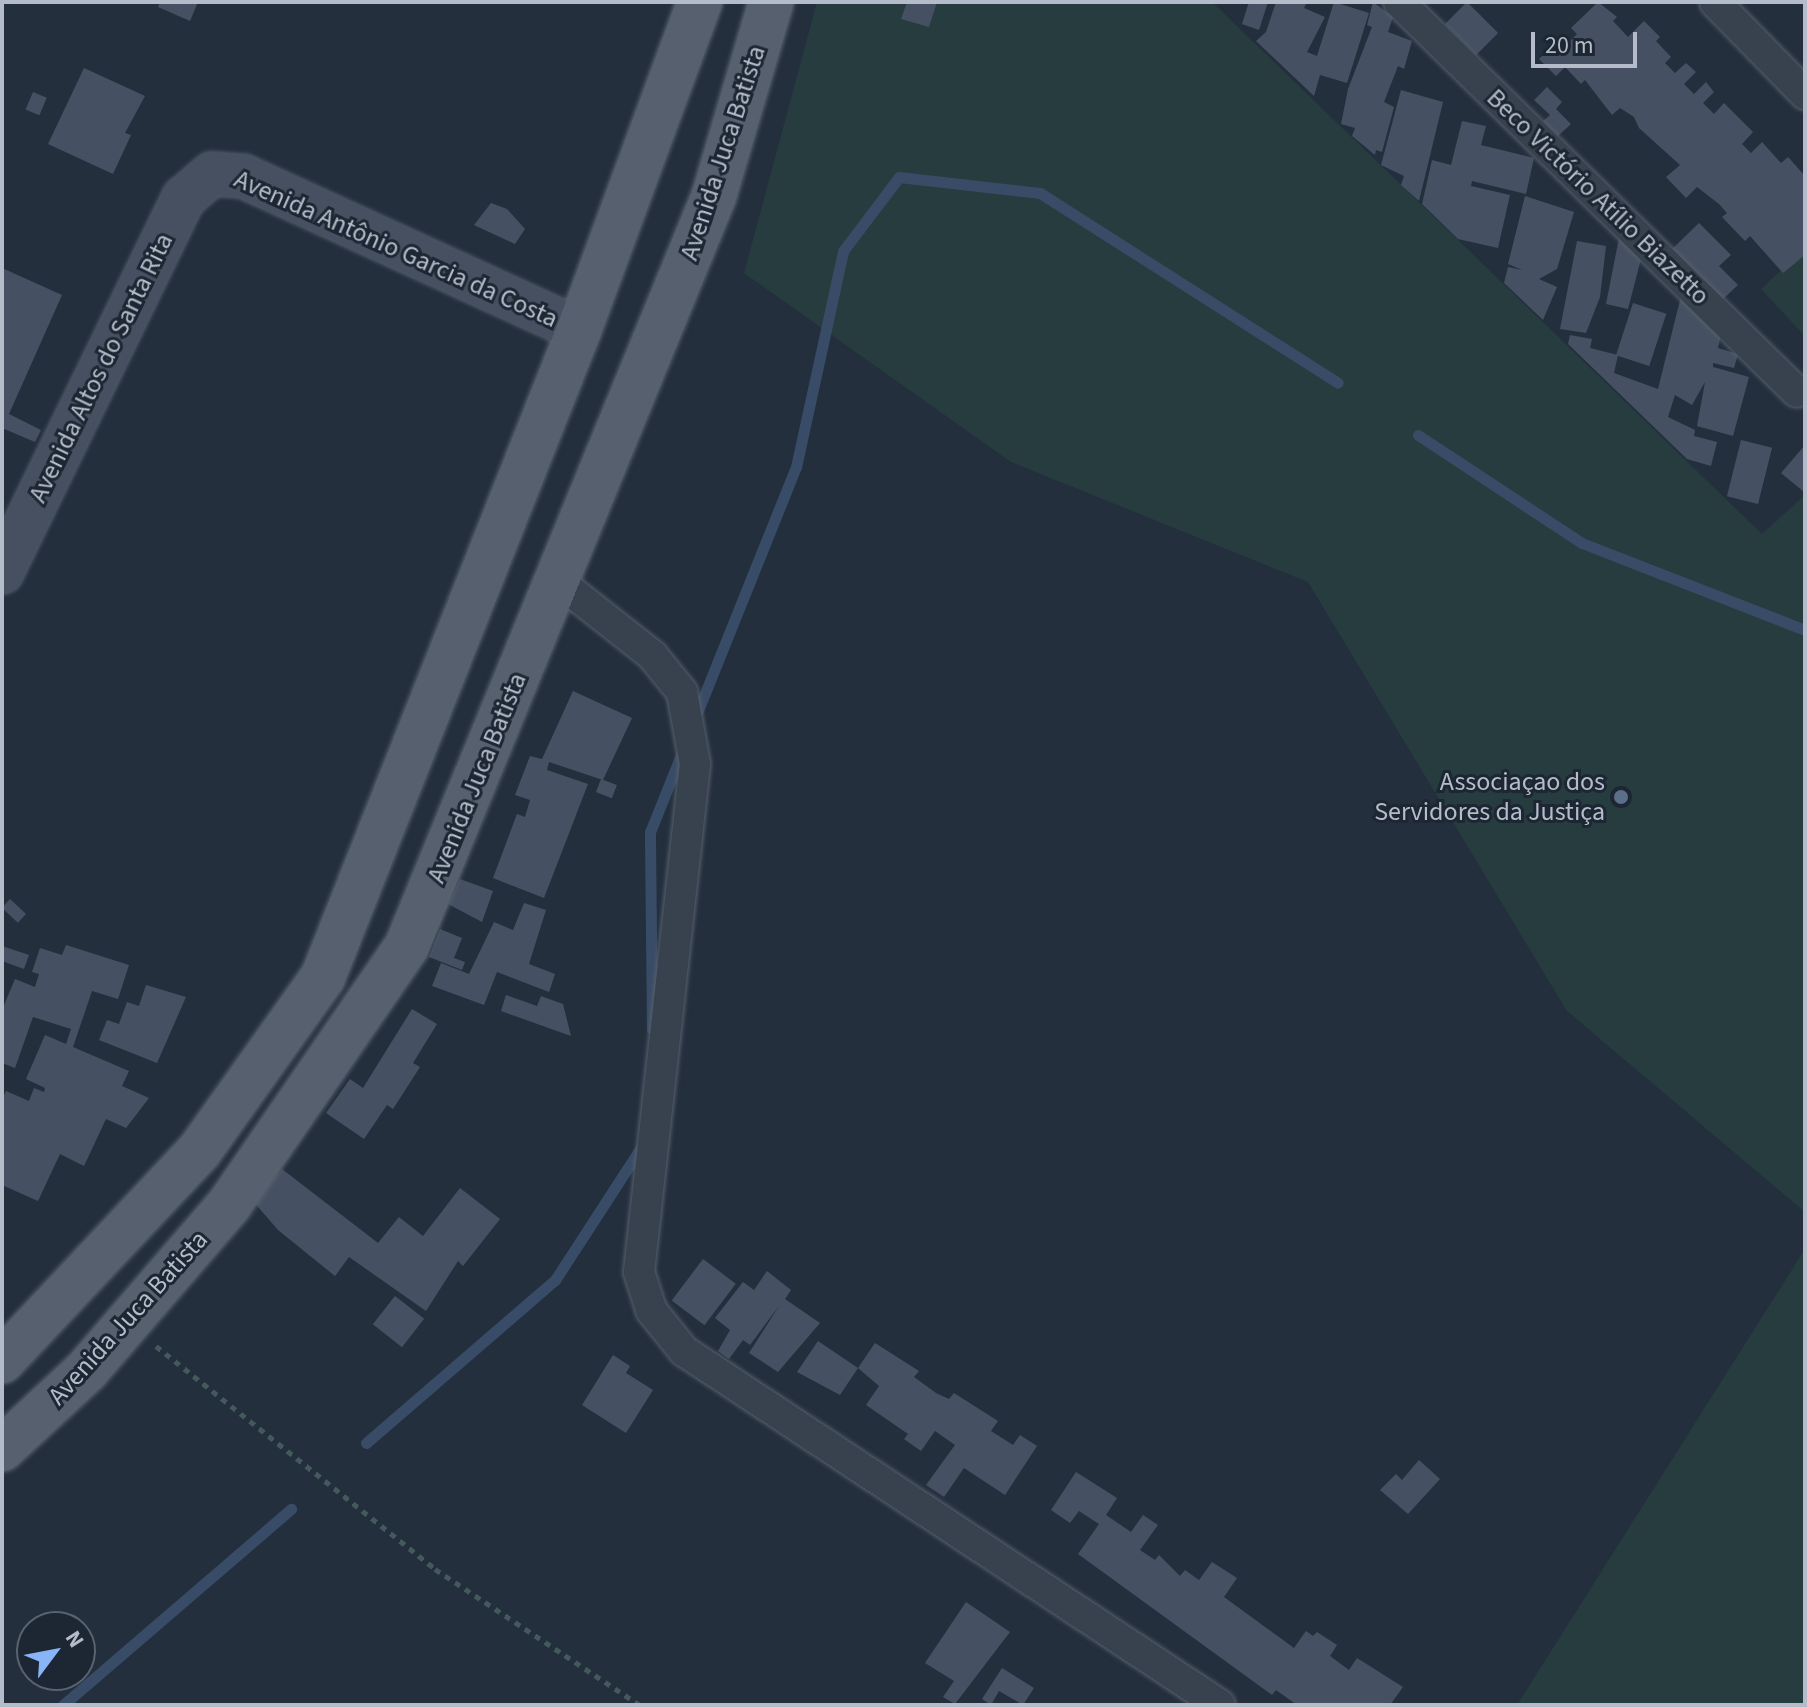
<!DOCTYPE html>
<html>
<head>
<meta charset="utf-8">
<style>
  body { margin:0 }
  #map { position:relative; width:1807px; height:1707px; overflow:hidden; background:#242f3e; font-family:"Source Sans 3",sans-serif }
  div>[style] { position:absolute }
  [style*='--x'] { left:calc(var(--x)*1px); top:calc(var(--y)*1px); width:calc(var(--w)*1px); rotate:calc(var(--a)*1deg) }
  .green>* { inset:0; background:#263c3f }
  .stream>* { height:11px; margin:-5.5px; padding:0 5.5px; transform-origin:5.5px; border-radius:5.5px; background:#394c67 }
  .building>* { inset:0; background:#455162; transform-origin:0 0 }
  .path>* { height:5px; margin-top:-2.5px; transform-origin:0; background:repeating-linear-gradient(90deg,#44595c 0 6px,transparent 0 12px) }
  .roads { filter:drop-shadow(0 0 2px #565f6c) drop-shadow(0 0 2px #565f6c) }
  .street>* { height:30px; margin:-15px; padding:0 15px; transform-origin:15px; border-radius:15px; background:#38414e }
  .secondary>* { height:42px; margin:-21px; padding:0 21px; transform-origin:21px; border-radius:21px; background:#465061 }
  .primary>* { height:44px; margin:-22px; padding:0 22px; transform-origin:22px; border-radius:22px; background:#56606e }
  .dots>* { width:22px; height:22px; translate:-50% -50%; box-sizing:border-box; border:4px solid #1d2633; border-radius:50% }
  span { translate:-50% -50%; white-space:nowrap; text-align:center; line-height:1.15; -webkit-text-stroke:6px #1d2633; paint-order:stroke }
  .street-label { font-size:26px; color:#b4bcc9 }
  .poi-label { font-size:26px; color:#b4bcc9 }
  .right { translate:-100% -50%; text-align:right }
  .frame { position:absolute; inset:0; border:4px solid #b4bcc9; pointer-events:none }
  .north { position:absolute; left:16px; top:1611px; width:80px; height:80px; box-sizing:border-box; background:#1d2633; border:2px solid #59626f; border-radius:50%; rotate:58deg; font-size:22px; font-weight:700; line-height:32px; text-align:center; color:#b4bcc9 }
  .north::after { content:''; display:block; margin:auto; width:28px; height:36px; background:#8ab4f8; clip-path:polygon(50% 0,100% 100%,50% 72%,0 100%) }
  .scale { position:absolute; left:1531px; top:32px; width:106px; height:36px; box-sizing:border-box; border:4px solid #b4bcc9; border-top:0; padding-left:10px; font-size:24px; line-height:28px; white-space:nowrap; color:#b4bcc9; -webkit-text-stroke:6px #1d2633; paint-order:stroke }
</style>
</head>
<body>
<div id="map">
  <div class="green">
    <i style="clip-path:polygon(817px 2px,1212px 2px,1762px 534px,1805px 495px,1805px 1212px,1567px 1011px,1308px 582px,1011px 462px,744px 273px)"></i>
    <i style="clip-path:polygon(1805px 248px,1805px 336px,1761px 289px)"></i>
    <i style="clip-path:polygon(1805px 1249px,1805px 1705px,1517px 1705px)"></i>
  </div>
  <div class="stream">
    <i style="--x:1418;--y:435;--w:196;--a:33.4"></i>
    <i style="--x:1582;--y:543;--w:239;--a:21.3"></i>
    <i style="--x:695;--y:718;--w:271;--a:-68.1"></i>
    <i style="--x:796;--y:467;--w:221;--a:-77.7"></i>
    <i style="--x:843;--y:251;--w:93;--a:-52.9"></i>
    <i style="--x:899;--y:177;--w:142;--a:6.5"></i>
    <i style="--x:1040;--y:193;--w:353;--a:32.5"></i>
    <i style="--x:652;--y:1029;--w:197;--a:-90.6"></i>
    <i style="--x:650;--y:832;--w:94;--a:-68.1"></i>
    <i style="--x:366;--y:1443;--w:250;--a:-40.8"></i>
    <i style="--x:555;--y:1280;--w:163;--a:-57"></i>
    <i style="--x:63;--y:1705;--w:301;--a:-40.7"></i>
  </div>
  <div class="building">
    <i style="clip-path:polygon(160px 2px,198px 2px,190px 21px,158px 7px)"></i>
    <i style="clip-path:polygon(907px 2px,937px 2px,929px 27px,901px 19px)"></i>
    <i style="clip-path:polygon(1249px 2px,1268px 2px,1259px 30px,1242px 24px)"></i>
    <i style="clip-path:polygon(1276px 2px,1307px 2px,1304px 8px,1325px 17px,1307px 52px,1317px 56px,1334px 2px,1369px 13px,1347px 83px,1320px 75px,1314px 96px,1256px 41px,1266px 32px)"></i>
    <i style="clip-path:polygon(1373px 2px,1393px 17px,1388px 32px,1412px 41px,1404px 69px,1398px 66px,1384px 102px,1394px 107px,1382px 152px,1376px 150px,1375px 155px,1352px 136px,1355px 128px,1341px 124px,1348px 89px,1372px 27px,1367px 25px)"></i>
    <i style="left:1467px;top:2px;width:44px;height:31px;rotate:45deg"></i>
    <i style="clip-path:polygon(1598px 2px,1617px 17px,1613px 21px,1628px 37px,1644px 21px,1660px 37px,1656px 41px,1671px 57px,1665px 63px,1675px 73px,1686px 63px,1696px 72px,1684px 84px,1694px 94px,1706px 82px,1714px 92px,1703px 103px,1714px 114px,1724px 103px,1753px 132px,1742px 144px,1751px 153px,1762px 142px,1781px 163px,1788px 157px,1805px 176px,1805px 255px,1783px 273px,1750px 236px,1745px 241px,1722px 217px,1727px 213px,1719px 204px,1697px 187px,1686px 198px,1666px 177px,1680px 165px,1639px 128px,1634px 117px,1620px 108px,1612px 115px,1585px 80px,1581px 84px,1565px 67px,1556px 76px,1539px 59px,1564px 35px,1570px 41px,1577px 34px,1571px 28px)"></i>
    <i style="clip-path:polygon(84px 68px,145px 96px,125px 133px,131px 135px,113px 174px,48px 144px)"></i>
    <i style="clip-path:polygon(1547px 87px,1562px 102px,1556px 109px,1571px 124px,1558px 136px,1543px 121px,1550px 115px,1534px 100px)"></i>
    <i style="clip-path:polygon(1401px 90px,1443px 102px,1419px 201px,1401px 185px,1404px 176px,1381px 165px)"></i>
    <i style="left:33px;top:92px;width:15px;height:19px;rotate:23deg"></i>
    <i style="clip-path:polygon(1462px 121px,1486px 126px,1481px 145px,1534px 158px,1526px 194px,1472px 181px,1471px 186px,1510px 195px,1498px 248px,1458px 239px,1422px 204px,1432px 160px,1451px 165px)"></i>
    <i style="clip-path:polygon(1525px 196px,1574px 212px,1557px 269px,1539px 279px,1557px 287px,1543px 320px,1504px 283px,1508px 267px,1522px 270px,1508px 264px)"></i>
    <i style="clip-path:polygon(491px 203px,507px 209px,525px 229px,515px 244px,474px 225px)"></i>
    <i style="clip-path:polygon(1699px 223px,1731px 255px,1719px 266px,1738px 285px,1723px 299px,1672px 249px)"></i>
    <i style="clip-path:polygon(1619px 238px,1641px 259px,1628px 309px,1606px 304px)"></i>
    <i style="clip-path:polygon(1577px 241px,1606px 246px,1600px 297px,1586px 333px,1560px 329px)"></i>
    <i style="clip-path:polygon(2px 268px,62px 295px,9px 414px,41px 430px,35px 442px,2px 428px)"></i>
    <i style="clip-path:polygon(1681px 296px,1721px 335px,1718px 348px,1738px 354px,1734px 368px,1713px 363px,1713px 367px,1749px 377px,1733px 436px,1697px 426px,1705px 382px,1692px 405px,1675px 395px,1668px 417px,1695px 430px,1694px 436px,1717px 442px,1711px 466px,1687px 459px,1568px 344px,1570px 335px,1592px 339px,1590px 348px,1618px 355px,1614px 373px,1658px 389px)"></i>
    <i style="left:1633px;top:303px;width:35px;height:55px;rotate:18deg"></i>
    <i style="left:1741px;top:440px;width:32px;height:58px;rotate:14deg"></i>
    <i style="clip-path:polygon(1805px 445px,1805px 491px,1804px 492px,1781px 473px)"></i>
    <i style="clip-path:polygon(573px 691px,632px 718px,603px 780px,549px 762px,547px 770px,588px 784px,544px 898px,493px 878px,517px 814px,525px 817px,530px 800px,515px 795px,530px 756px,542px 759px)"></i>
    <i style="left:601px;top:779px;width:17px;height:14px;rotate:21deg"></i>
    <i style="clip-path:polygon(460px 879px,493px 891px,482px 922px,448px 904px)"></i>
    <i style="left:10px;top:899px;width:22px;height:12px;rotate:43deg"></i>
    <i style="clip-path:polygon(524px 903px,546px 910px,529px 964px,555px 974px,549px 992px,497px 972px,484px 1005px,432px 986px,441px 963px,469px 974px,494px 922px,513px 930px)"></i>
    <i style="clip-path:polygon(440px 929px,462px 938px,454px 958px,465px 962px,462px 970px,429px 957px)"></i>
    <i style="clip-path:polygon(66px 945px,129px 965px,118px 999px,92px 991px,73px 1047px,129px 1071px,122px 1086px,149px 1098px,126px 1128px,106px 1119px,84px 1166px,60px 1154px,38px 1201px,2px 1185px,2px 1099px,6px 1091px,29px 1101px,34px 1088px,44px 1092px,45px 1088px,26px 1079px,45px 1035px,66px 1044px,71px 1029px,33px 1017px,15px 1068px,2px 1063px,2px 1010px,15px 979px,35px 987px,39px 974px,32px 972px,40px 948px,62px 955px)"></i>
    <i style="clip-path:polygon(2px 946px,29px 955px,24px 969px,2px 961px)"></i>
    <i style="clip-path:polygon(146px 985px,186px 997px,157px 1063px,99px 1040px,107px 1020px,119px 1024px,127px 1002px,139px 1006px)"></i>
    <i style="clip-path:polygon(506px 995px,537px 1006px,541px 996px,563px 1004px,571px 1036px,501px 1011px)"></i>
    <i style="clip-path:polygon(412px 1009px,437px 1024px,413px 1063px,420px 1067px,393px 1109px,387px 1105px,364px 1139px,326px 1113px,350px 1079px,363px 1088px)"></i>
    <i style="clip-path:polygon(282px 1169px,378px 1243px,399px 1217px,423px 1236px,460px 1188px,500px 1219px,463px 1266px,458px 1261px,426px 1311px,349px 1257px,335px 1276px,278px 1230px,253px 1201px)"></i>
    <i style="left:703px;top:1259px;width:41px;height:52px;rotate:37deg"></i>
    <i style="clip-path:polygon(767px 1271px,791px 1290px,785px 1299px,820px 1323px,778px 1372px,749px 1353px,779px 1306px,750px 1345px,743px 1340px,729px 1359px,718px 1351px,730px 1330px,715px 1318px,743px 1282px,754px 1290px)"></i>
    <i style="left:395px;top:1296px;width:37px;height:36px;rotate:38deg"></i>
    <i style="clip-path:polygon(818px 1341px,858px 1368px,875px 1343px,919px 1371px,914px 1377px,936px 1393px,949px 1399px,954px 1393px,998px 1421px,991px 1431px,1013px 1445px,1020px 1435px,1037px 1446px,1005px 1495px,964px 1468px,944px 1497px,926px 1485px,955px 1445px,935px 1431px,921px 1451px,904px 1439px,908px 1434px,866px 1405px,879px 1386px,858px 1368px,840px 1395px,797px 1372px)"></i>
    <i style="clip-path:polygon(613px 1355px,630px 1366px,626px 1373px,653px 1390px,626px 1433px,582px 1405px)"></i>
    <i style="clip-path:polygon(1419px 1460px,1440px 1479px,1408px 1514px,1380px 1490px,1396px 1474px,1402px 1480px)"></i>
    <i style="clip-path:polygon(1076px 1472px,1117px 1498px,1106px 1515px,1131px 1532px,1143px 1515px,1158px 1525px,1140px 1550px,1155px 1560px,1159px 1555px,1180px 1576px,1185px 1570px,1199px 1580px,1212px 1562px,1237px 1578px,1224px 1597px,1294px 1648px,1306px 1631px,1313px 1636px,1317px 1632px,1337px 1645px,1330px 1656px,1349px 1670px,1357px 1658px,1403px 1687px,1390px 1705px,1297px 1705px,1276px 1690px,1272px 1695px,1078px 1554px,1099px 1524px,1079px 1511px,1070px 1523px,1051px 1510px)"></i>
    <i style="clip-path:polygon(966px 1602px,1010px 1632px,955px 1704px,943px 1697px,954px 1681px,925px 1663px)"></i>
    <i style="clip-path:polygon(1002px 1668px,1034px 1688px,1023px 1705px,999px 1691px,991px 1705px,982px 1699px)"></i>
  </div>
  <div class="path">
    <i style="--x:156;--y:1346;--w:357;--a:38.6"></i>
    <i style="--x:435;--y:1569;--w:246;--a:33.6"></i>
  </div>
  <div class="roads">
    <div class="street">
      <i style="--x:1399;--y:2;--w:557;--a:44.42"></i>
      <i style="--x:1715;--y:2;--w:129;--a:45.6"></i>
      <i style="--x:558;--y:581;--w:120;--a:38.2"></i>
      <i style="--x:652;--y:655;--w:48;--a:51"></i>
      <i style="--x:682;--y:692;--w:73;--a:79.8"></i>
      <i style="--x:695;--y:764;--w:511;--a:96.29"></i>
      <i style="--x:639;--y:1272;--w:40;--a:72"></i>
      <i style="--x:651;--y:1310;--w:53;--a:51.2"></i>
      <i style="--x:684;--y:1351;--w:642;--a:33.44"></i>
    </div>
    <div class="secondary">
      <i style="--x:2;--y:572;--w:416;--a:-64.1"></i>
      <i style="--x:184;--y:198;--w:37;--a:-41"></i>
      <i style="--x:212;--y:174;--w:31;--a:4"></i>
      <i style="--x:243;--y:176;--w:370;--a:24.6"></i>
    </div>
    <div class="primary">
      <i style="--x:2;--y:1361;--w:289;--a:-46.8"></i>
      <i style="--x:200;--y:1150;--w:212;--a:-54.6"></i>
      <i style="--x:323;--y:977;--w:696;--a:-68.41"></i>
      <i style="--x:579;--y:330;--w:350;--a:-69.8"></i>
      <i style="--x:2;--y:1449;--w:116;--a:-42.9"></i>
      <i style="--x:87;--y:1370;--w:218;--a:-49.3"></i>
      <i style="--x:229;--y:1205;--w:314;--a:-55.5"></i>
      <i style="--x:407;--y:946;--w:810;--a:-67.74"></i>
      <i style="--x:714;--y:196;--w:202;--a:-73.6"></i>
    </div>
  </div>
  <div class="dots">
    <i style="left:1621px;top:797px;background:#5c6f8a"></i>
  </div>
  <div class="street-label">
    <span style="left:723px;top:153px;rotate:-72deg">Avenida Juca Batista</span>
    <span style="left:1598px;top:197px;rotate:44deg">Beco Victório Atílio Biazetto</span>
    <span style="left:396px;top:249px;rotate:24deg">Avenida Antônio Garcia da Costa</span>
    <span style="left:101px;top:368px;rotate:-64deg">Avenida Altos do Santa Rita</span>
    <span style="left:477px;top:778px;rotate:-68deg">Avenida Juca Batista</span>
    <span style="left:128px;top:1318px;rotate:-48deg">Avenida Juca Batista</span>
  </div>
  <div class="poi-label">
    <span class="right" style="left:1605px;top:797px">Associaçao dos<br>Servidores da Justiça</span>
  </div>
  <div class="frame"></div>
  <div class="north">N</div>
  <div class="scale">20 m</div>
</div>
</body>
</html>
